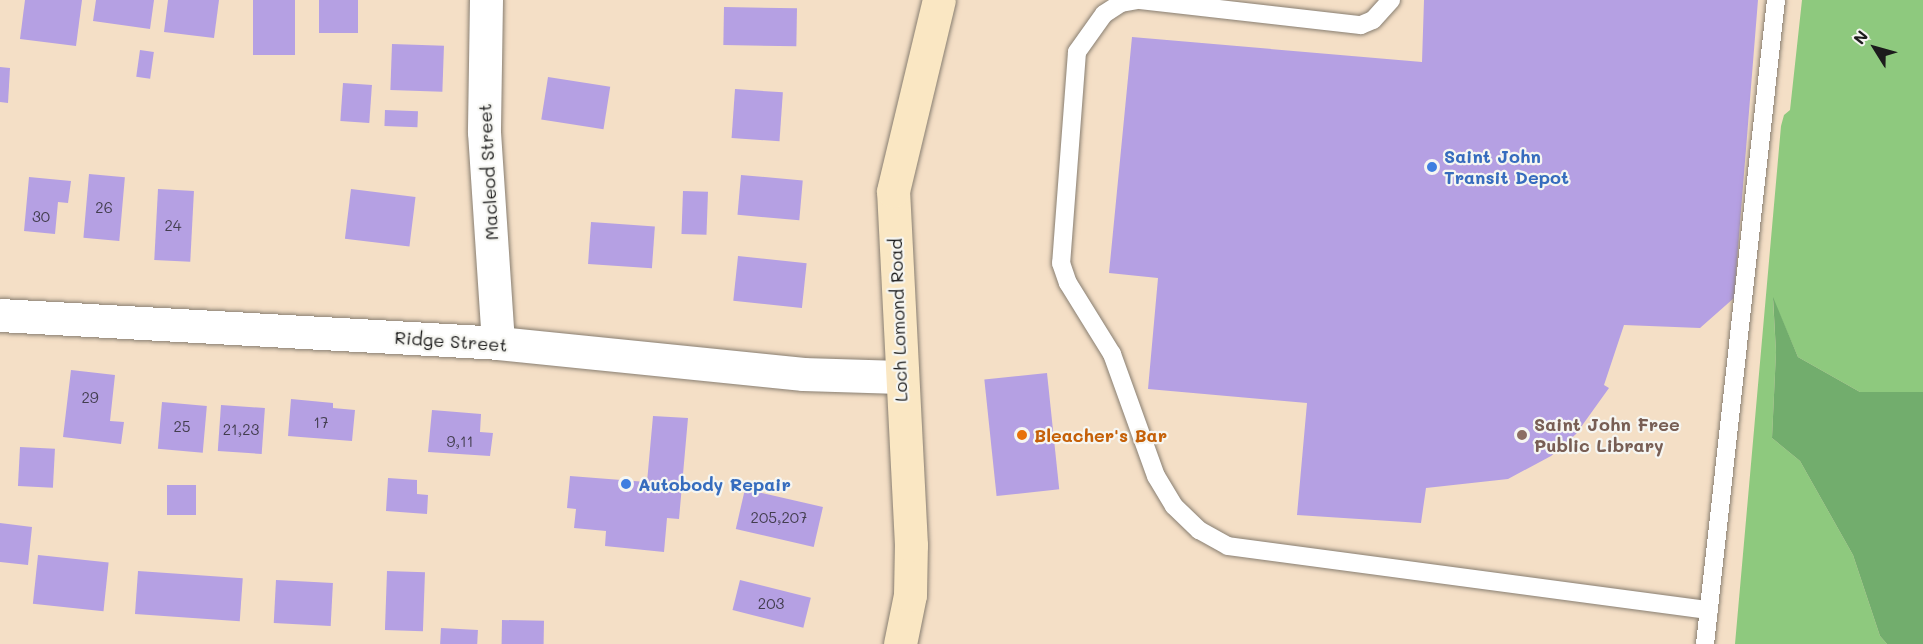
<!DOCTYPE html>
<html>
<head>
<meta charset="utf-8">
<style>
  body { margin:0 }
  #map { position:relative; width:1923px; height:644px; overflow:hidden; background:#f4dfc6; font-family:Mali,sans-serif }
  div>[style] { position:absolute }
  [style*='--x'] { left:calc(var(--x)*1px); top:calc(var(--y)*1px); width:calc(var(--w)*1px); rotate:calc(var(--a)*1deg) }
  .green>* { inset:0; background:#8ec97e }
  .forest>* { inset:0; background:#72ad6d }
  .building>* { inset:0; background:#b5a0e3; transform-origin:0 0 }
  .roads { filter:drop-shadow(0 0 2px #887e71) drop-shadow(0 0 2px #887e71) }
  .lane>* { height:18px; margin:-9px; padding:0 9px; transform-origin:9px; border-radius:9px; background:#fff }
  .street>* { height:33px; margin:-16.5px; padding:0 16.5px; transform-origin:16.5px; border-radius:16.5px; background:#fff }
  .secondary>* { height:33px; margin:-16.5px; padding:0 16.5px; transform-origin:16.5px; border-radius:16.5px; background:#fae7c3 }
  .dots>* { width:16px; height:16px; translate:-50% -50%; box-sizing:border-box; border:3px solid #f6f6f2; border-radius:50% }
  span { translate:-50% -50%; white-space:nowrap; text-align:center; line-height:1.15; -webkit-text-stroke:4.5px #f6f6f2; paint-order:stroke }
  .number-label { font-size:15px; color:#423d4e }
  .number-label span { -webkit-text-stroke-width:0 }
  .shop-label { font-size:18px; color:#366cbe; font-weight:700 }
  .left { translate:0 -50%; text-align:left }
  .street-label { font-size:18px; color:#1c1c1c }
  .education-label { font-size:18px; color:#785e54; font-weight:700 }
  .food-label { font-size:18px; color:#c56008; font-weight:700 }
  .north { position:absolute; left:1845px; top:18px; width:60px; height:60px; -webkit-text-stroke:4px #f6f6f2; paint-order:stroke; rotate:307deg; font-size:16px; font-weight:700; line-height:24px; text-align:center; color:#1c1c1c }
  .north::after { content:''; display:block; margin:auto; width:21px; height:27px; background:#1c1c1c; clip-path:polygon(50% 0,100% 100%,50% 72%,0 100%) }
</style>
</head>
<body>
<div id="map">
  <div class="green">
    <i style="clip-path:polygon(1802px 0,1923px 0,1923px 392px,1860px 392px,1798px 357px,1773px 299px,1776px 352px,1772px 438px,1800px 461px,1853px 555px,1880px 636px,1887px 644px,1735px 644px,1781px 126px,1784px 115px,1790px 110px)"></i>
  </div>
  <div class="forest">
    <i style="clip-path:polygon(1773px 297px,1798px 357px,1860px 392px,1923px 392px,1923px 644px,1887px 644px,1880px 636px,1853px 555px,1800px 461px,1772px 438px,1776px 352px)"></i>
  </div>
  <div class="building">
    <i style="clip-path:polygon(25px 0,82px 0,76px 46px,20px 39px)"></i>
    <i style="clip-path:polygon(96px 0,154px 0,150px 29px,93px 21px)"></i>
    <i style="clip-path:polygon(168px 0,219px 0,214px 38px,164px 32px)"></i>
    <i style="left:253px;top:0;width:42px;height:55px"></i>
    <i style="left:319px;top:0;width:39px;height:33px"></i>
    <i style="clip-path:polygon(1424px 0,1758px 0,1734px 298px,1700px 328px,1624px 325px,1604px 385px,1609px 388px,1576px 434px,1551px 456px,1508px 479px,1426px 488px,1421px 523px,1297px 515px,1307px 403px,1148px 389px,1158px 278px,1109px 273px,1132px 37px,1422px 62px)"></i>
    <i style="left:724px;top:7px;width:73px;height:38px;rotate:1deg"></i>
    <i style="left:392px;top:44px;width:52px;height:46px;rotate:2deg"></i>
    <i style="left:140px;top:50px;width:14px;height:27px;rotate:8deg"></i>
    <i style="clip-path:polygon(0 67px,10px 68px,8px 103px,0 102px)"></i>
    <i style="left:548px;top:77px;width:63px;height:43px;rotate:9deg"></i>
    <i style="left:343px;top:83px;width:29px;height:38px;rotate:4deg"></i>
    <i style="left:735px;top:89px;width:48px;height:49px;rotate:4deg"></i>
    <i style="left:385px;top:110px;width:33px;height:16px;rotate:2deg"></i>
    <i style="left:89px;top:174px;width:36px;height:64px;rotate:5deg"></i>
    <i style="left:741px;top:175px;width:62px;height:40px;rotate:5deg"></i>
    <i style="clip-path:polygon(29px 177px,71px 181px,68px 203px,58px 202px,55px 234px,24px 231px)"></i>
    <i style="left:158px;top:189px;width:36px;height:71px;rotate:3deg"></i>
    <i style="left:351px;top:189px;width:65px;height:50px;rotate:7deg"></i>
    <i style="left:683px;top:191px;width:25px;height:43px;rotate:2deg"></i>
    <i style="left:591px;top:222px;width:64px;height:42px;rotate:4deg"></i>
    <i style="left:738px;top:256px;width:69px;height:45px;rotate:6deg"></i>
    <i style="clip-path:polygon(71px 370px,115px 375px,110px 421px,124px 422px,121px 444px,63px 437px)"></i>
    <i style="left:1047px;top:373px;width:117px;height:63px;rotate:84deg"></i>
    <i style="clip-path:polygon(291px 399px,333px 403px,333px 408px,355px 410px,352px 441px,288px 436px)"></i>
    <i style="left:162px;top:402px;width:45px;height:47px;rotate:5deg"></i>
    <i style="left:221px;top:405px;width:44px;height:46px;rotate:4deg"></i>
    <i style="clip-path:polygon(432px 410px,481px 414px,480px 432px,493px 433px,490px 456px,428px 452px)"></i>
    <i style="clip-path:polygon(653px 416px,688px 418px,679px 519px,667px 518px,664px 552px,605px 546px,606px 531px,574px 528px,576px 509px,567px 508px,570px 476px,647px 482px)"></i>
    <i style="left:20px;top:447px;width:35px;height:39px;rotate:3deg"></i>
    <i style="clip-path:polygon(388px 478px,417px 480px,417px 494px,428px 495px,427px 514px,386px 511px)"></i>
    <i style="left:167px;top:485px;width:29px;height:30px"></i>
    <i style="left:745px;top:489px;width:80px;height:41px;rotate:13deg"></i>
    <i style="clip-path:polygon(0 523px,32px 527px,28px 565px,0 562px)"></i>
    <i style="left:38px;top:555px;width:71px;height:49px;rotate:6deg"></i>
    <i style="left:138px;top:571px;width:105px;height:43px;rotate:4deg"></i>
    <i style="left:387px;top:571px;width:38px;height:59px;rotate:2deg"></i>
    <i style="left:276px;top:580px;width:57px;height:43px;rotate:3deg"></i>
    <i style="left:740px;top:580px;width:73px;height:31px;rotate:14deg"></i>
    <i style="left:502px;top:620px;width:42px;height:24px;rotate:1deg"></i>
    <i style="left:441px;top:628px;width:37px;height:16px;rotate:3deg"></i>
  </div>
  <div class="roads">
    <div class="lane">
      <i style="--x:1138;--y:0;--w:17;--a:170"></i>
      <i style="--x:1121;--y:3;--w:20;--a:147"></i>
      <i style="--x:1104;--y:14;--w:47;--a:125.4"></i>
      <i style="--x:1077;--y:52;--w:212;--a:94.3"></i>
      <i style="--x:1061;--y:263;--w:21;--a:71"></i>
      <i style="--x:1068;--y:283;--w:84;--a:58.2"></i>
      <i style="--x:1112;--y:354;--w:130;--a:70.2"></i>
      <i style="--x:1156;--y:476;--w:35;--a:59"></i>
      <i style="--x:1174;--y:506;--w:35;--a:44"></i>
      <i style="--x:1199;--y:530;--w:33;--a:29"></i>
      <i style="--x:1228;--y:546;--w:485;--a:7.6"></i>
      <i style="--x:1140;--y:0;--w:222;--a:6.5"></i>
      <i style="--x:1361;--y:25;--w:13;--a:-23"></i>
      <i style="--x:1373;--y:20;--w:27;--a:-48"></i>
      <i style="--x:1705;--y:644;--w:648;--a:-83.71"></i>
    </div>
    <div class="street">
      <i style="--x:486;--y:0;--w:132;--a:90.9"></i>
      <i style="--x:484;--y:132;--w:211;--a:86.2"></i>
      <i style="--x:0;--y:315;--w:499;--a:3.2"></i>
      <i style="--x:498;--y:343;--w:307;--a:5.8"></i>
      <i style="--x:803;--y:374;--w:97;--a:1.8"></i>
    </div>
    <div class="secondary">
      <i style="--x:900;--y:644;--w:50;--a:-78.5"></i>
      <i style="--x:910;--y:595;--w:50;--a:-88.9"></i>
      <i style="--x:911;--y:545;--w:354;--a:-92.9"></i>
      <i style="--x:893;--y:191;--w:196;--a:-76.5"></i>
    </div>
  </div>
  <div class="dots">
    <i style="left:1432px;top:167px;background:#3f7fe0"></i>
    <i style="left:1022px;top:435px;background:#e8710a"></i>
    <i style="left:1522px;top:435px;background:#8d6e63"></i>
    <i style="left:626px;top:484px;background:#3f7fe0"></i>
  </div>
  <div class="number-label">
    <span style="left:104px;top:208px">26</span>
    <span style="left:41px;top:217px">30</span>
    <span style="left:173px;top:226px">24</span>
    <span style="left:90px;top:398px">29</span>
    <span style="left:321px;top:423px">17</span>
    <span style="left:182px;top:427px">25</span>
    <span style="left:241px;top:430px">21,23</span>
    <span style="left:460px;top:442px">9,11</span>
    <span style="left:779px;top:518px">205,207</span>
    <span style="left:771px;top:604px">203</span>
  </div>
  <div class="shop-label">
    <span class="left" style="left:1444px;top:167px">Saint John<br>Transit Depot</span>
    <span class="left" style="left:638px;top:484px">Autobody Repair</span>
  </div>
  <div class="street-label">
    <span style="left:488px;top:172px;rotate:-93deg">Macleod Street</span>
    <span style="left:898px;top:320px;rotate:-92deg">Loch Lomond Road</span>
    <span style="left:451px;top:341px;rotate:4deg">Ridge Street</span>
  </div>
  <div class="education-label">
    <span class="left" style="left:1534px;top:435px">Saint John Free<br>Public Library</span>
  </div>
  <div class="food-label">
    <span class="left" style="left:1034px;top:435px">Bleacher's Bar</span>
  </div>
  <div class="north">N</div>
</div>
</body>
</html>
